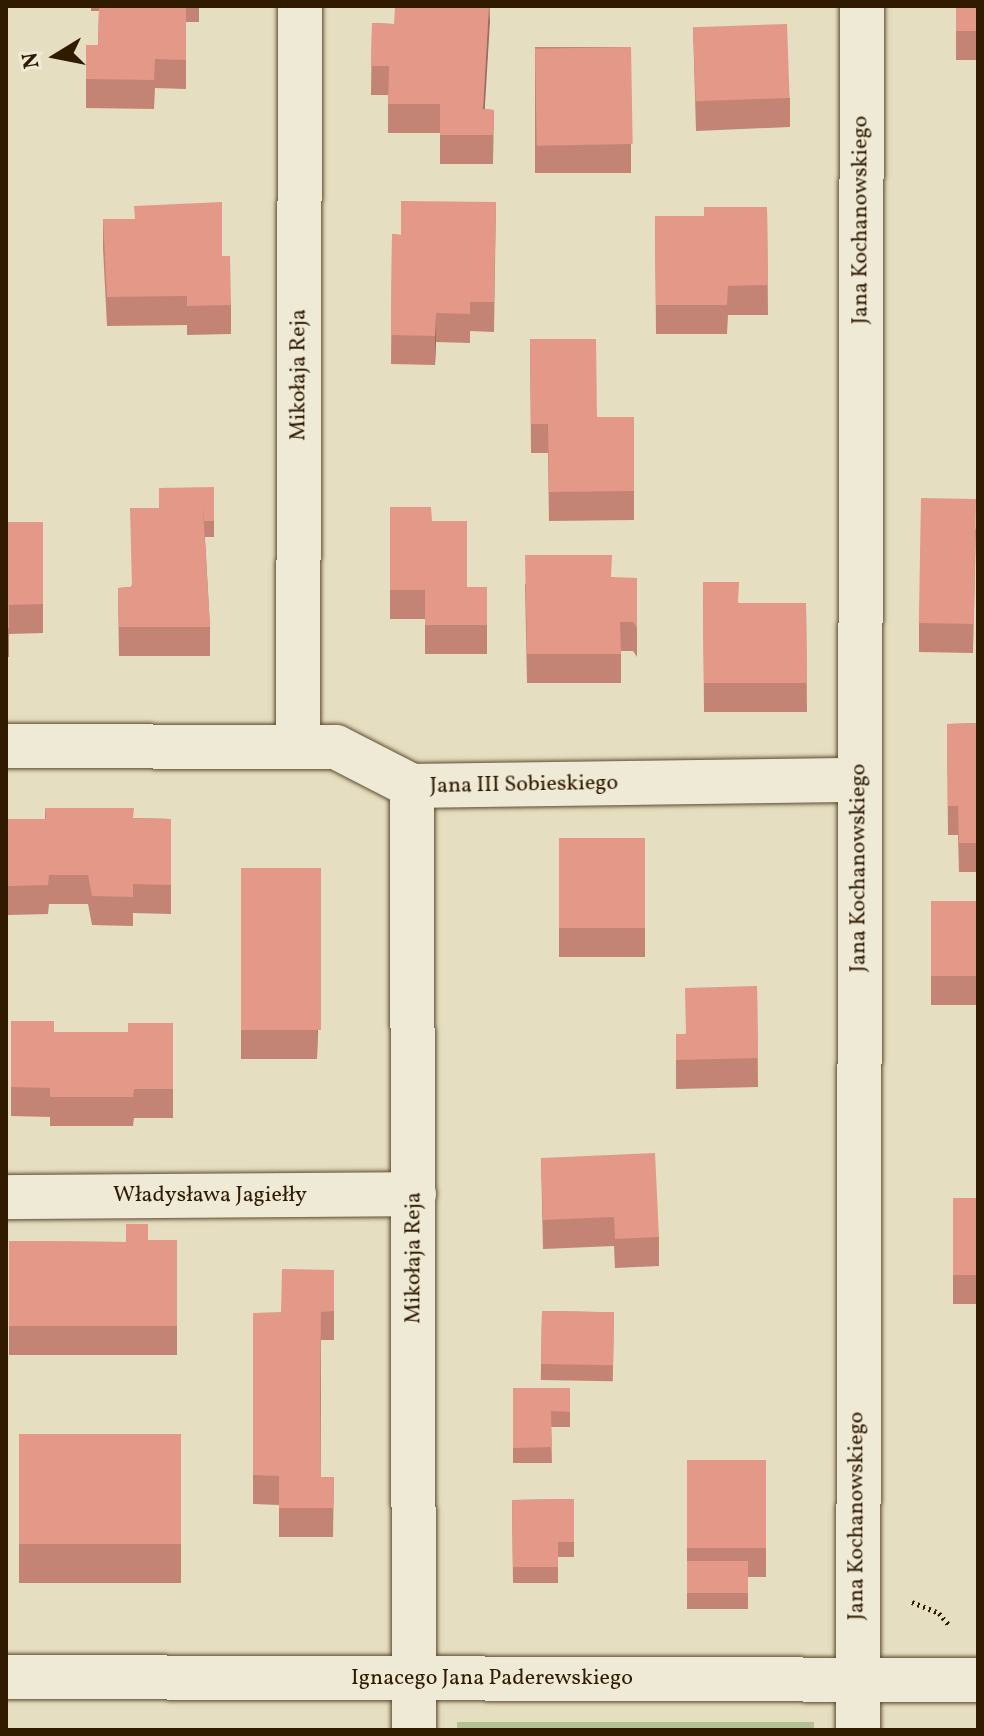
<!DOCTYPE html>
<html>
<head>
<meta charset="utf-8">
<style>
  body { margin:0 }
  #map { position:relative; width:984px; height:1736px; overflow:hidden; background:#e6dec0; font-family:Vollkorn,serif }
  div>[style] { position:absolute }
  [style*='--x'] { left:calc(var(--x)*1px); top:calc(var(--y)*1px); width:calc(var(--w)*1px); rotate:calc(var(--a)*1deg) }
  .green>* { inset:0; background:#b3c294; transform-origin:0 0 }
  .path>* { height:5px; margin-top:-2.5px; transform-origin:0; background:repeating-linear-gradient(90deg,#301a00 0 2px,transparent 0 6px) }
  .roads { filter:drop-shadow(0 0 2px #5e4b30) drop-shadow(0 0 2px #5e4b30) }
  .street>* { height:44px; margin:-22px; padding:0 22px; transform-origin:22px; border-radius:22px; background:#efead6 }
  .wall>* { inset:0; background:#c38375; transform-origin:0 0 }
  .shaded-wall>* { inset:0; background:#9f6a5f }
  .building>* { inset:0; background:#e39888; transform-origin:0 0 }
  span { translate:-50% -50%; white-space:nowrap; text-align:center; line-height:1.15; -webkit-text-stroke:8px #efead6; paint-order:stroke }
  .street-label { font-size:22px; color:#301a00 }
  .frame { position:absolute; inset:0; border:8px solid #301a00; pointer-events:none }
  .north { position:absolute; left:16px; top:16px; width:80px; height:80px; -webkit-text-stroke:6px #efead6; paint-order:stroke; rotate:260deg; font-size:22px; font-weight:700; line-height:32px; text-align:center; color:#301a00 }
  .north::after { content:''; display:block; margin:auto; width:28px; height:36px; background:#301a00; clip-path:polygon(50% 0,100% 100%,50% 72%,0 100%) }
</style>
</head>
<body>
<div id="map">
  <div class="green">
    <i style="left:457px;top:1722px;width:357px;height:8px"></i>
  </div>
  <div class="path">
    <i style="--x:912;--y:1602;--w:29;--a:22"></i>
    <i style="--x:939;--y:1613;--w:17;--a:50"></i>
  </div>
  <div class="roads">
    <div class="street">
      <i style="--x:298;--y:745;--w:739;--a:-89.84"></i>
      <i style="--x:6;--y:746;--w:330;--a:0.2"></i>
      <i style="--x:336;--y:747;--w:85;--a:27.2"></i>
      <i style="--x:412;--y:786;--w:447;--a:-0.8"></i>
      <i style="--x:412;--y:786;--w:944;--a:89.88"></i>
      <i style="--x:6;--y:1197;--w:408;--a:-0.4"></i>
      <i style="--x:6;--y:1677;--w:972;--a:0.18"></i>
      <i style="--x:858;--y:1730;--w:1724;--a:-89.87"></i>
    </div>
  </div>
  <div class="wall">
    <i style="clip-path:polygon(91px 6px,199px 6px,199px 22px,186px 22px,186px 89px,155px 88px,154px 109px,86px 108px,86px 45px,98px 45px,99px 11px,91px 11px)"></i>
    <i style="clip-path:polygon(490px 6px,484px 109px,494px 110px,493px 164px,440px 164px,440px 133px,388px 133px,388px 95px,371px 95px,372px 23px,394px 24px)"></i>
    <i style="left:956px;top:6px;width:22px;height:54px"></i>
    <i style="clip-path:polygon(693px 27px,790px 98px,790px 127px,696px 131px)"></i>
    <i style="left:631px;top:47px;width:126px;height:96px;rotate:90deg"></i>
    <i style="clip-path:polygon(496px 202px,494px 332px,470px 331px,470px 343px,436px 342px,435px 365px,391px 364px,392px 234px,401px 235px)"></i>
    <i style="clip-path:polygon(767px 207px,768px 315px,728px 315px,727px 334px,656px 334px,655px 216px,704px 216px)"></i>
    <i style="clip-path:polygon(103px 219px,222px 256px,231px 305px,231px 334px,187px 335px,187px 325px,107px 326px,103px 248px)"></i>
    <i style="clip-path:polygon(530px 339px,597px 417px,634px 417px,634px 520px,549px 521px,548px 453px,531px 453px)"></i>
    <i style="clip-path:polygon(214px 487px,214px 537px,205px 537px,210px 627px,210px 656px,119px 656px,118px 588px,131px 587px,159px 508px)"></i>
    <i style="clip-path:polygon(390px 507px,432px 521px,467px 587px,487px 587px,487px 654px,425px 654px,425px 619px,390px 619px)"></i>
    <i style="clip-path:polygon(6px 522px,43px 522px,43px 633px,9px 634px,9px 657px,6px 657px)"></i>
    <i style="clip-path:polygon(976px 528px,973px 653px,919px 652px,919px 623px)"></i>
    <i style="clip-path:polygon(637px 578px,637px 657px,633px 651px,621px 651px,621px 683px,527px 683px,525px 584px)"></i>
    <i style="clip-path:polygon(703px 582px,739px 603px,806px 603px,807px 712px,704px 712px)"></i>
    <i style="clip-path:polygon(978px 723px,978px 872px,959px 872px,958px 835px,948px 835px,947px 724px)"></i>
    <i style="clip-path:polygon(45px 808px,134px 818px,171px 819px,171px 914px,133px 913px,133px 926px,92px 925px,88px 904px,49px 904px,48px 914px,8px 915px,8px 819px,45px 819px)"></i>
    <i style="left:559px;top:838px;width:86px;height:119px"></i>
    <i style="clip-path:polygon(241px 868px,321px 897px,317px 1059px,241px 1059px)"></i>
    <i style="left:931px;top:901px;width:47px;height:104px"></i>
    <i style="clip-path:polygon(757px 986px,758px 1087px,676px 1089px,676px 1034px,685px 1034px)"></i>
    <i style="clip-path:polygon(11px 1021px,54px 1032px,173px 1089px,173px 1118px,134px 1118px,133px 1126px,50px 1126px,50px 1117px,11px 1116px)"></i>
    <i style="clip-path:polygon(541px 1158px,659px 1237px,659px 1266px,615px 1268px,614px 1246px,543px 1249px)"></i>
    <i style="left:953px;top:1198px;width:25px;height:106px"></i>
    <i style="clip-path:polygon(148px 1240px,177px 1240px,177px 1355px,9px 1355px,9px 1241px,126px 1242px)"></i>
    <i style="clip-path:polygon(334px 1311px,334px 1340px,321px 1340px,321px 1477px,334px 1477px,333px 1537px,279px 1537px,279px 1505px,253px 1504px,253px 1313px)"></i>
    <i style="left:542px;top:1311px;width:72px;height:69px;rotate:1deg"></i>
    <i style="clip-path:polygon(513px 1388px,570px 1388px,570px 1427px,551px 1427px,552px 1463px,513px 1463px)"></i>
    <i style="left:19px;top:1434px;width:162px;height:149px"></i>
    <i style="clip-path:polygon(687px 1460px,766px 1460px,766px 1577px,748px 1577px,748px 1609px,687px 1609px)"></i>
    <i style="clip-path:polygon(574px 1499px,574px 1557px,558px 1557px,558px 1583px,513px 1583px,512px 1500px)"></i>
  </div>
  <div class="shaded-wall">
    <i style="clip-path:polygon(489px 6px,490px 21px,483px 138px,483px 109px)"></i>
    <i style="clip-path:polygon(436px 313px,436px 342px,435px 365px,435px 336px)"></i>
    <i style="clip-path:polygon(321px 868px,321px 897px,317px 1059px,317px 1030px)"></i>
  </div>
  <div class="building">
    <i style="clip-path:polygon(99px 6px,186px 6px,186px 60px,155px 59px,154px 80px,86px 79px,86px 45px,98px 45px)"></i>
    <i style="clip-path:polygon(395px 6px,489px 6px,483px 109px,494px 110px,493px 135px,440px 135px,440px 104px,388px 104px,389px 66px,371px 66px,372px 23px,394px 24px)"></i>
    <i style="left:956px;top:6px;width:22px;height:25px"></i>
    <i style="left:787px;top:24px;width:74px;height:94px;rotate:88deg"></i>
    <i style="left:631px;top:47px;width:97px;height:96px;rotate:89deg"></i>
    <i style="clip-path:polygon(401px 201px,496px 202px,494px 302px,470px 302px,470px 314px,436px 313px,435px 336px,391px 335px,392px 234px,401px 235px)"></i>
    <i style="clip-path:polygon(222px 202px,222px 256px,230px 256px,231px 305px,187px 306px,187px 296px,107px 297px,103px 219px,135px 219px,134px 206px)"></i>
    <i style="clip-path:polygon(704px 207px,767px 207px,768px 285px,728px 286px,727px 305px,656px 305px,655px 216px,704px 216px)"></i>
    <i style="clip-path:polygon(530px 339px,596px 339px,597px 417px,634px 417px,634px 491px,549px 492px,548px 424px,531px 424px)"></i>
    <i style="clip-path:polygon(214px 487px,214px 521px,204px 521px,203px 508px,159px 508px,159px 488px)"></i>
    <i style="left:921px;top:498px;width:55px;height:125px;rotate:1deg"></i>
    <i style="clip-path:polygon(390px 507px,431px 507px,432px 521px,467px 521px,467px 587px,487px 587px,487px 625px,425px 625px,425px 590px,390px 590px)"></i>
    <i style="clip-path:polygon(130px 508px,203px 508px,210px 627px,119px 627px,118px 588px,132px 587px)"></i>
    <i style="clip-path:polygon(6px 522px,43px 522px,43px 604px,9px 605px,9px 628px,6px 628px)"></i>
    <i style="clip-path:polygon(525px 555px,612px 555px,611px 577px,637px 578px,637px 628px,633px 622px,620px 622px,621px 654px,527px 654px)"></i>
    <i style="clip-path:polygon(703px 582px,739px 582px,738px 603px,806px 603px,807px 683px,704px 683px)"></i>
    <i style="clip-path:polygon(978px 723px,978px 843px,959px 843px,958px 806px,948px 806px,947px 724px)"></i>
    <i style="clip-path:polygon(45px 808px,134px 808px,133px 818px,171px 819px,171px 885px,133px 884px,133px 897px,92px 896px,88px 875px,49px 875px,48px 885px,8px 886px,8px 819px,46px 819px)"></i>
    <i style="left:559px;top:838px;width:86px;height:90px"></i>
    <i style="left:241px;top:868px;width:80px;height:162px"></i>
    <i style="left:931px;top:901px;width:47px;height:75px"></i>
    <i style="clip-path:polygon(757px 986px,758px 1058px,676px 1060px,676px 1034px,686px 1034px,685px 988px)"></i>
    <i style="clip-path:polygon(11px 1021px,54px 1021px,54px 1032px,128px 1032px,128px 1023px,173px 1023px,173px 1089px,134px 1089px,133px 1097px,50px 1097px,50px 1088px,11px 1087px)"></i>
    <i style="clip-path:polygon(655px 1153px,659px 1237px,615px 1239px,614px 1217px,543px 1220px,541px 1158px)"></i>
    <i style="left:953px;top:1198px;width:25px;height:77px"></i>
    <i style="clip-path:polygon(126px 1224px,148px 1224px,148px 1240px,177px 1240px,177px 1326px,9px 1326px,9px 1241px,126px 1242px)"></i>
    <i style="clip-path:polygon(282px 1269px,334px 1270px,334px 1311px,321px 1311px,320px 1395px,321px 1477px,334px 1477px,333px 1508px,279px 1508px,279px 1476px,253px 1475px,253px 1313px,281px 1313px)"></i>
    <i style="left:542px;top:1311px;width:72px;height:53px;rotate:1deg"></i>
    <i style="clip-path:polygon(513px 1388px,570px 1388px,570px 1412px,551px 1411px,552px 1447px,513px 1448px)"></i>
    <i style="left:19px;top:1434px;width:162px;height:110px"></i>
    <i style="left:687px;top:1460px;width:79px;height:88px"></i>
    <i style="clip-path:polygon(574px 1499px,574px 1542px,558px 1542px,558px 1567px,513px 1567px,512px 1500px)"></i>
    <i style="left:748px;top:1561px;width:32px;height:61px;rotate:90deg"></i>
  </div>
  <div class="street-label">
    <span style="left:861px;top:220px;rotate:-90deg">Jana Kochanowskiego</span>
    <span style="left:299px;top:375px;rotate:-90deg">Mikołaja Reja</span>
    <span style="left:524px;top:785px;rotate:-1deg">Jana III Sobieskiego</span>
    <span style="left:859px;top:868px;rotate:-90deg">Jana Kochanowskiego</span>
    <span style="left:210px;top:1196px">Władysława Jagiełły</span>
    <span style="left:414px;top:1258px;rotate:-90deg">Mikołaja Reja</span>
    <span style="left:857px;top:1516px;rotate:-90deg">Jana Kochanowskiego</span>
    <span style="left:492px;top:1679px">Ignacego Jana Paderewskiego</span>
  </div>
  <div class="frame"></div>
  <div class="north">N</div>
</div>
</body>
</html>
